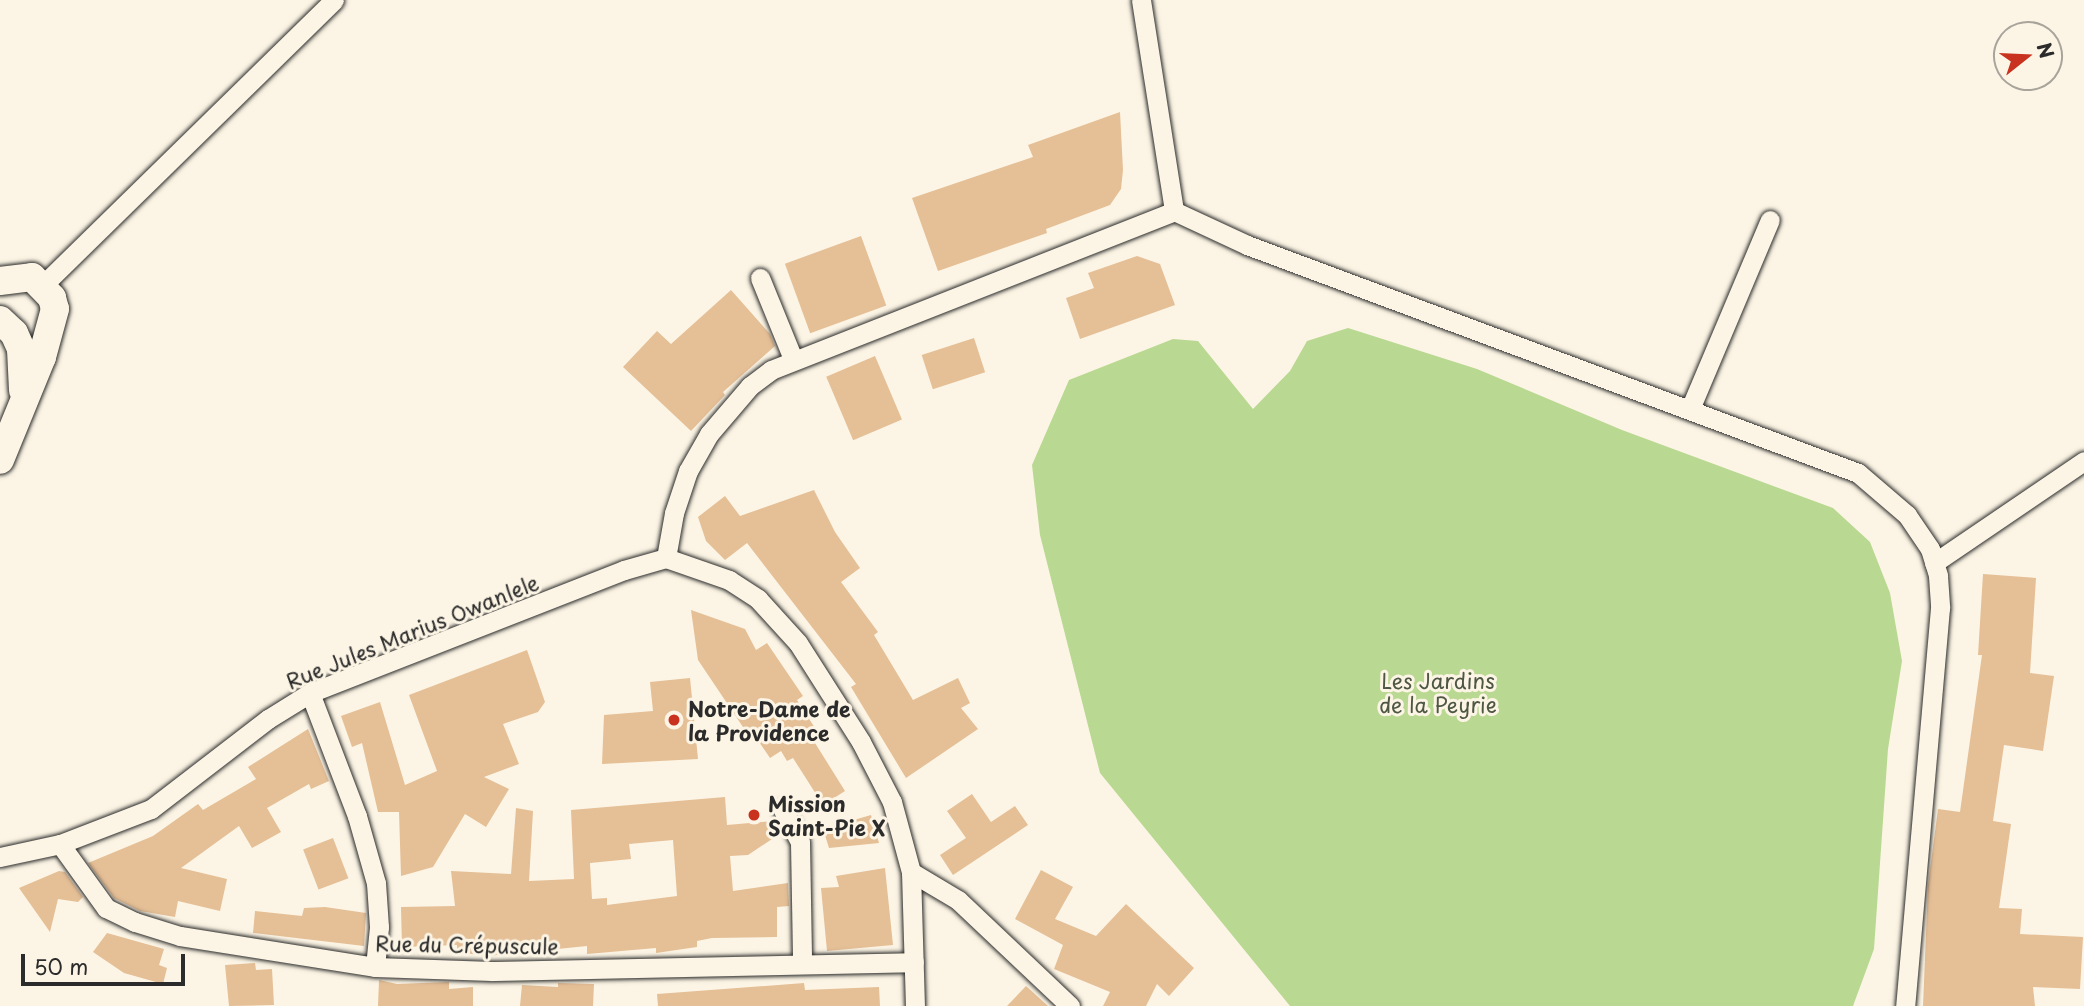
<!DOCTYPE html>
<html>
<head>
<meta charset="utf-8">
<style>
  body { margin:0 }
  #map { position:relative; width:2084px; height:1006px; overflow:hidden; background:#fcf5e5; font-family:"Playpen Sans",sans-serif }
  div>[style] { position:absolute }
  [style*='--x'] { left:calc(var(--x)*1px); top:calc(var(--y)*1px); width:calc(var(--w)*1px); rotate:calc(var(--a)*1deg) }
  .green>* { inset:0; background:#b9d891 }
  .building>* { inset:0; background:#e5bf96; transform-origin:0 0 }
  .roads { filter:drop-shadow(0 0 2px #2b2b2b) drop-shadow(0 0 2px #2b2b2b) }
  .minor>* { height:19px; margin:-9.5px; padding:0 9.5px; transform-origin:9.5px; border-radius:9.5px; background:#fcf5e5 }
  .secondary>* { height:28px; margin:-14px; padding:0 14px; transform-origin:14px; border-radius:14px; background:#fcf5e5 }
  .dots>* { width:19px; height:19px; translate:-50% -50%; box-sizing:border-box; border:4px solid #fcf5e5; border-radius:50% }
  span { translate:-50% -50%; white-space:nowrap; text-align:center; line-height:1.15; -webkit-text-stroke:6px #fcf5e5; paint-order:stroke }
  .street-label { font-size:21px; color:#2b2b2b }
  .park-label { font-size:21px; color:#4e5644 }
  .poi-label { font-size:21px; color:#2b2b2b; font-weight:700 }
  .left { translate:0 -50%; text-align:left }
  .north { position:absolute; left:1993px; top:21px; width:70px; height:70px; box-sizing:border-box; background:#fcf5e5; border:2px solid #a8a49b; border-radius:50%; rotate:72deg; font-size:19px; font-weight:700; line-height:28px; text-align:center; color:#2b2b2b }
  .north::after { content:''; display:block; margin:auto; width:24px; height:32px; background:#c8321e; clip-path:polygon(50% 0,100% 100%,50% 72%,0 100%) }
  .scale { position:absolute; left:21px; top:954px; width:164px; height:32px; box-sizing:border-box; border:4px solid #2b2b2b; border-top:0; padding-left:9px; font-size:21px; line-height:24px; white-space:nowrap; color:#2b2b2b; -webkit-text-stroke:5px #fcf5e5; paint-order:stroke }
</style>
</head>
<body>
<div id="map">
  <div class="green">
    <i style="clip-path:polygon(1348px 328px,1477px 369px,1622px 430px,1833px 508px,1870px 542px,1890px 593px,1902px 661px,1888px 749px,1874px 949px,1853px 1006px,1290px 1006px,1100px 773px,1040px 535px,1032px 465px,1069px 380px,1173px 339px,1198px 341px,1253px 409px,1290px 371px,1307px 341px)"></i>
  </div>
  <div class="building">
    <i style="clip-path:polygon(1120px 112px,1123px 170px,1121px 189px,1110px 205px,1046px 229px,1047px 233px,938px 271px,912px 198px,1033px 157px,1028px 145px)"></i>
    <i style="left:861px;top:236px;width:74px;height:81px;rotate:70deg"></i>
    <i style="clip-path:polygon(1137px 256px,1160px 264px,1175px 305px,1080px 339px,1066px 298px,1094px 288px,1088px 273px)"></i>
    <i style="clip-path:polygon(731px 290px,770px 334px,775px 346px,723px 392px,725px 395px,691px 431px,623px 367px,657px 331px,671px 344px)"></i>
    <i style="left:974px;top:338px;width:36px;height:55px;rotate:72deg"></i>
    <i style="left:875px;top:356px;width:69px;height:53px;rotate:67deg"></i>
    <i style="clip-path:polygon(814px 490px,835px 532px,860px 568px,841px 582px,878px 632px,874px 635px,913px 700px,958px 678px,970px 703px,961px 708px,978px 729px,906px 778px,851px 687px,856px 684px,747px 543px,725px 560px,706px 541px,698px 517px,725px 496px,740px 516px)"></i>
    <i style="clip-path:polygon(1983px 574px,2036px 578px,2030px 673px,2054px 676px,2043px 751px,2004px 745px,1993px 821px,2011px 824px,1999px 908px,2022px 909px,2020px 934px,2083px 937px,2080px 989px,2033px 987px,2035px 1006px,1923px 1006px,1928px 885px,1938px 809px,1960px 812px,1982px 655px,1978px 655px)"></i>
    <i style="clip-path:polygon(691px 610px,745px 629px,756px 650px,767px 643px,803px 696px,797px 700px,822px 739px,815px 743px,845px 791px,823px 805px,793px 758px,787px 761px,781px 751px,770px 758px,751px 730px,747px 733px,698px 660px)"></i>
    <i style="clip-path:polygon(527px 650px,545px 702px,538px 712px,503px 724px,519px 764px,484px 777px,509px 789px,486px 827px,465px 814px,433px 867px,401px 876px,399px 812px,378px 812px,362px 743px,352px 747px,341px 716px,380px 702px,405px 785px,437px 771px,409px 695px)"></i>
    <i style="clip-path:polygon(690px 678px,698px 759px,602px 764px,604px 715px,653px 711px,650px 682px)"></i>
    <i style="clip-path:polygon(308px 729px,329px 781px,311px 789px,309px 784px,267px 808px,281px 832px,252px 848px,239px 826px,181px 868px,227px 879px,220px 911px,178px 901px,175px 917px,140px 911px,114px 898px,88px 863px,153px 836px,198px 804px,203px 810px,256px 779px,248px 767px)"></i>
    <i style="clip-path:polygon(972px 794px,991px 822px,1015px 806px,1028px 825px,953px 875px,940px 855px,966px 838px,947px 811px)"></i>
    <i style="clip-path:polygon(evenodd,725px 797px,727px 825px,773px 821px,775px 837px,748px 855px,730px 856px,733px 891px,788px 883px,789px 906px,777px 907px,777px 937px,712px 938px,697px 941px,697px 947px,656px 953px,656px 948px,587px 954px,587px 946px,487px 956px,457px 952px,457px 945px,402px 947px,401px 907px,455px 906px,451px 871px,511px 874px,516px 808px,533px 811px,529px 881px,574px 879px,571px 810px,725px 797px,673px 840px,677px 896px,607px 905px,607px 898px,592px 899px,590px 863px,631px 859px,629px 844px,673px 840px)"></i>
    <i style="clip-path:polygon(871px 815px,879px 843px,829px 848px,823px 829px)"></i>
    <i style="left:333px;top:838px;width:43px;height:32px;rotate:69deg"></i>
    <i style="clip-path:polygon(885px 868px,893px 945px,827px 951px,821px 888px,839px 887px,836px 876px)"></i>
    <i style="clip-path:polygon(1041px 870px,1073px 887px,1055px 919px,1096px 936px,1126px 904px,1194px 968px,1169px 996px,1157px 984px,1146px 1006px,1103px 1006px,1110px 992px,1054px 969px,1063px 945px,1015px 919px)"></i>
    <i style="clip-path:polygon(59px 871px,65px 872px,83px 897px,78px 902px,58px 899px,50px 932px,19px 888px)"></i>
    <i style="clip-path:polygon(325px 907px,366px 913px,364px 946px,253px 933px,255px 911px,302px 916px,304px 908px)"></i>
    <i style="clip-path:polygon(107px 933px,164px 949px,159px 965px,167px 968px,163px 984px,124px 973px,93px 952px)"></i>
    <i style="clip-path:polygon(255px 963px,256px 970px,272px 969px,274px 1005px,229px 1006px,225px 965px)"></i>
    <i style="clip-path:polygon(379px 980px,397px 984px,449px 982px,449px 989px,473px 987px,473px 1006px,378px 1006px)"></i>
    <i style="clip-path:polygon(558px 983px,594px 984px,593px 1006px,520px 1006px,522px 985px,558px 987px)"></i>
    <i style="clip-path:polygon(804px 983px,805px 990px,879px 987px,880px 1006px,658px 1006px,657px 994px)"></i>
    <i style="clip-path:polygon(1026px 986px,1048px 1006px,1007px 1006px)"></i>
  </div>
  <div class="roads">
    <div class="minor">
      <i style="--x:1141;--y:0;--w:214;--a:81.1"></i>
      <i style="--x:760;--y:278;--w:87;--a:67.8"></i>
      <i style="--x:43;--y:285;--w:407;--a:-44.4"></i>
      <i style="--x:1690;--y:409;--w:205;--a:-67.1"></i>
      <i style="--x:666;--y:558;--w:46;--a:-79.9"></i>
      <i style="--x:674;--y:513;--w:44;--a:-71.6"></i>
      <i style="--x:688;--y:471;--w:43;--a:-60.4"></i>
      <i style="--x:709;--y:434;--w:63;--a:-49.5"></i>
      <i style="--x:750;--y:386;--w:26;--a:-37"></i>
      <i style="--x:771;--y:370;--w:433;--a:-21.5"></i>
      <i style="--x:1174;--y:211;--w:81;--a:25"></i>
      <i style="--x:1247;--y:245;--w:652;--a:20.46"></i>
      <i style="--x:1858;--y:473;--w:65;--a:40.6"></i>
      <i style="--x:1907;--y:515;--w:41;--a:55.9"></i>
      <i style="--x:1930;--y:549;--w:28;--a:73"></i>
      <i style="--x:1938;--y:576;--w:32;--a:86"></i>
      <i style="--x:1940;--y:608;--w:400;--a:95"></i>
      <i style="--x:666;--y:558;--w:67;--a:19.2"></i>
      <i style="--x:729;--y:580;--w:35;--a:33"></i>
      <i style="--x:758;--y:599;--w:59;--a:47.7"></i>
      <i style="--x:798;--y:643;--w:117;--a:57.5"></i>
      <i style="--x:861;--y:742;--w:68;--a:62.7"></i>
      <i style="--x:892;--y:802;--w:73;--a:74.8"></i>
      <i style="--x:911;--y:872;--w:134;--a:88.3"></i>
      <i style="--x:1934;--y:563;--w:181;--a:-34.2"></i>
      <i style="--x:310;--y:693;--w:132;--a:69.1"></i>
      <i style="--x:357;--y:816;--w:70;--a:74.2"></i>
      <i style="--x:376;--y:883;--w:44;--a:86.1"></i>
      <i style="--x:379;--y:927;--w:40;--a:95.7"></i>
      <i style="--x:783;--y:810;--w:36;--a:62"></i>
      <i style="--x:800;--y:842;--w:120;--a:89"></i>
      <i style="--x:60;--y:844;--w:79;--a:54.3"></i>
      <i style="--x:106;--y:908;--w:32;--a:26"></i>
      <i style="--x:135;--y:922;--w:47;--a:17.3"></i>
      <i style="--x:180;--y:936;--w:197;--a:9"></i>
      <i style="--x:375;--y:967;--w:117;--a:2"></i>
      <i style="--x:492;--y:971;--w:422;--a:-1.2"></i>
      <i style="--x:0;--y:857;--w:61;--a:-12.2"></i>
      <i style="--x:60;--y:844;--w:97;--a:-21"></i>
      <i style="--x:151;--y:809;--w:148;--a:-37.6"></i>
      <i style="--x:268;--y:719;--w:49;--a:-31.8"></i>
      <i style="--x:310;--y:693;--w:337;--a:-21.4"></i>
      <i style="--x:624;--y:570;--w:44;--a:-15.9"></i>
      <i style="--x:911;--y:872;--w:55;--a:30.8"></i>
      <i style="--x:958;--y:900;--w:154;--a:43.4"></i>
    </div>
    <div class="secondary">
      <i style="--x:0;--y:281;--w:32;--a:-7"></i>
      <i style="--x:32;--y:277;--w:29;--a:46"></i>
      <i style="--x:52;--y:298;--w:11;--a:75"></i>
      <i style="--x:55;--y:309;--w:50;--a:105.2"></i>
      <i style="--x:42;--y:357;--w:111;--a:112.2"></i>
      <i style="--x:0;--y:320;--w:19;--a:43"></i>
      <i style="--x:14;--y:333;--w:17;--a:66"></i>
      <i style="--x:21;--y:349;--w:41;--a:87.2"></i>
    </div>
  </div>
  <div class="dots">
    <i style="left:674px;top:720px;background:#c8321e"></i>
    <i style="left:754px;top:815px;background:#c8321e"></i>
  </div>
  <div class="street-label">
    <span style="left:412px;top:631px;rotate:-22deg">Rue Jules Marius Owanlele</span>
    <span style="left:467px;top:944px;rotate:1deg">Rue du Crépuscule</span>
  </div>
  <div class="park-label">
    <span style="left:1438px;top:692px">Les Jardins<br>de la Peyrie</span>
  </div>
  <div class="poi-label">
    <span class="left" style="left:688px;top:720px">Notre-Dame de<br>la Providence</span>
    <span class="left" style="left:768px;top:815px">Mission<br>Saint-Pie X</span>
  </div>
  <div class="north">N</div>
  <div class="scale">50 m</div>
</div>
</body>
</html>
